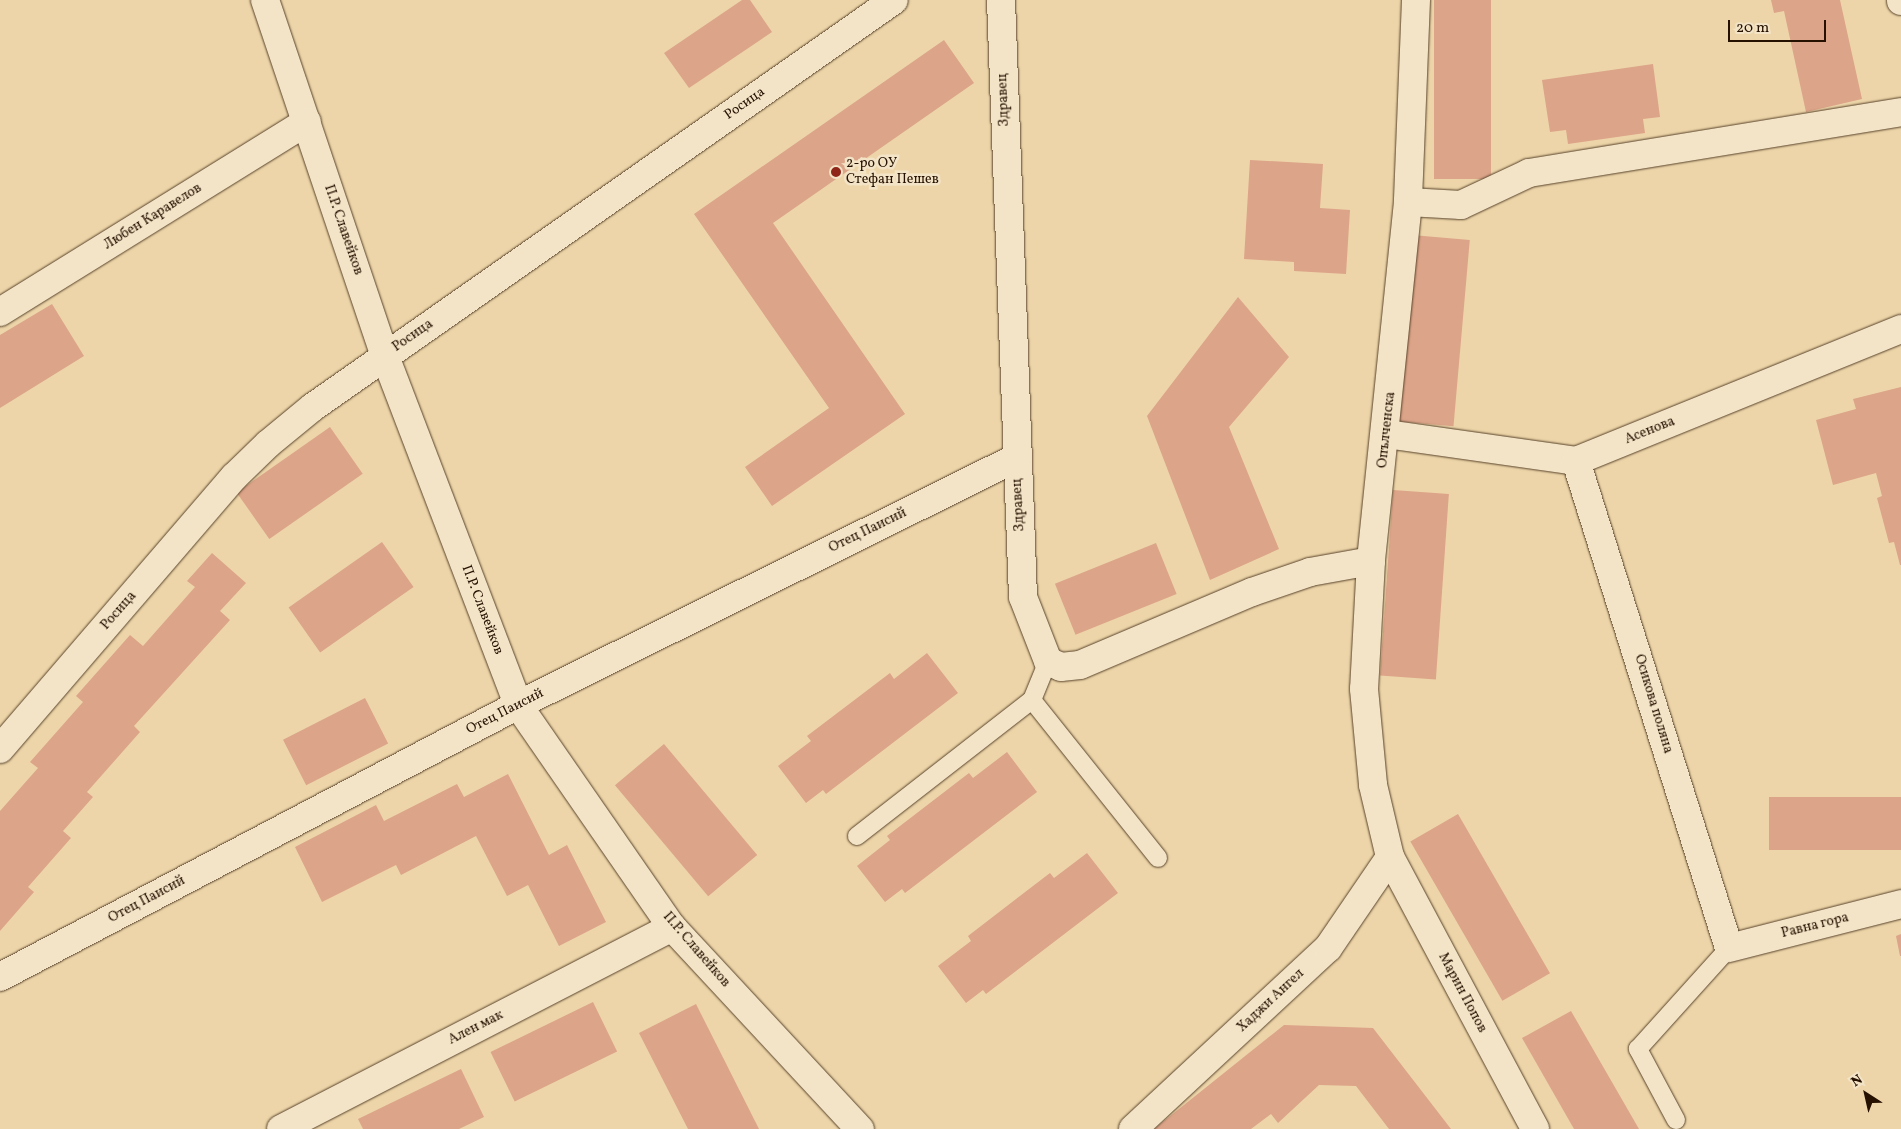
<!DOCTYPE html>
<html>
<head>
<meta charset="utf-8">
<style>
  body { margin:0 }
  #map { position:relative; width:1901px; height:1129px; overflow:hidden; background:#edd5a9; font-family:Vollkorn,serif }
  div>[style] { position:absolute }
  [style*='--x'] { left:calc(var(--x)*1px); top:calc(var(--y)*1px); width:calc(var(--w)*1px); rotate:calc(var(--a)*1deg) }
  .building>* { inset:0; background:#dca489; transform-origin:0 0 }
  .roads { filter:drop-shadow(0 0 1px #58422a) drop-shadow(0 0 1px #58422a) }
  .lane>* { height:18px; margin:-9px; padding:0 9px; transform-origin:9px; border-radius:9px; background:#f3e4c7 }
  .street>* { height:28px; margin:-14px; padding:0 14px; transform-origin:14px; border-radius:14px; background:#f3e4c7 }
  .dots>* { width:14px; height:14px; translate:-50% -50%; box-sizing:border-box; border:2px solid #f3e4c7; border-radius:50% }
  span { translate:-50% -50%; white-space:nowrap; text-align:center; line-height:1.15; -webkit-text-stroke:5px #f3e4c7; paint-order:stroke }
  .street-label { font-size:14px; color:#261100 }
  .poi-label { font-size:14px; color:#261100 }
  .left { translate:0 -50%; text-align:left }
  .north { position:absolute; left:1841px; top:1069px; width:50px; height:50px; -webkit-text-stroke:4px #f3e4c7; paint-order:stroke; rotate:325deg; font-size:14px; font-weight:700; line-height:20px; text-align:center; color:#261100 }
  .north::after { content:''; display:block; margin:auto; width:18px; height:22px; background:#261100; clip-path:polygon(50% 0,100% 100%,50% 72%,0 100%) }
  .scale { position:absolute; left:1728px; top:20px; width:98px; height:22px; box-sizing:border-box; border:2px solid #261100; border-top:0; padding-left:6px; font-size:15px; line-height:18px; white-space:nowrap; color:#261100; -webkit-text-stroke:4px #f3e4c7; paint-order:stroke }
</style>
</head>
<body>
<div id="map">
  <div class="building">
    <i style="clip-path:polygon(742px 0,750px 0,772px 32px,689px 88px,664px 53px)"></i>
    <i style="left:1434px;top:0;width:57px;height:179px"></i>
    <i style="clip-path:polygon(1771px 0,1840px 0,1862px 99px,1806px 112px,1784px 11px,1774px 13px)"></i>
    <i style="clip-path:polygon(944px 40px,974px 83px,773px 223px,905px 414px,772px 506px,745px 467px,829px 408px,694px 214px)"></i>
    <i style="clip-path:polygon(1653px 64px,1660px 117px,1643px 119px,1645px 133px,1568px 144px,1566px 130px,1550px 132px,1542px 80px)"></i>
    <i style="clip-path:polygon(1250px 160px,1323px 164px,1320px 208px,1350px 210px,1346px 274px,1294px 271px,1294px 262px,1244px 259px)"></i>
    <i style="left:1412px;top:235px;width:58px;height:187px;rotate:5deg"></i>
    <i style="clip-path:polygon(1238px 297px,1289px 357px,1229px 427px,1279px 549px,1210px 580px,1147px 416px)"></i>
    <i style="clip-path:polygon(52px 304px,84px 356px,0 408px,0 335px)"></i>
    <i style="clip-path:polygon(1901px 387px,1901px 565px,1900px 565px,1894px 542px,1889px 543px,1877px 498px,1882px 496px,1876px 473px,1833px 485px,1816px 420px,1856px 409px,1853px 399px)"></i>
    <i style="left:330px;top:427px;width:57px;height:114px;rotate:55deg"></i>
    <i style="left:1393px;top:490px;width:56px;height:186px;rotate:4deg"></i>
    <i style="left:382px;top:542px;width:55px;height:114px;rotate:55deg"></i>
    <i style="left:1156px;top:543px;width:55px;height:109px;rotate:68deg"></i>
    <i style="clip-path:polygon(212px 553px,246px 583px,220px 611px,230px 620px,134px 726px,140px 732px,87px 792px,93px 797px,63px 831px,71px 838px,28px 887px,34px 892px,0 931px,0 811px,38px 768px,30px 762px,83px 702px,76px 696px,130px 635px,143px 646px,195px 587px,187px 581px)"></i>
    <i style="clip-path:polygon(927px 653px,958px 693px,826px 794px,823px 790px,806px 803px,778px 766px,811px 741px,807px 736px,890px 673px,894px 679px)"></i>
    <i style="left:365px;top:698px;width:51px;height:92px;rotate:63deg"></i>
    <i style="left:664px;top:744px;width:145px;height:64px;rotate:50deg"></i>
    <i style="clip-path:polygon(1007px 752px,1037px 792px,905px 893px,902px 889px,885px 902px,857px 866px,890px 840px,887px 836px,969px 773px,973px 778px)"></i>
    <i style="clip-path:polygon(508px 774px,549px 855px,567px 845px,606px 922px,559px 946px,528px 885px,507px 896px,476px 836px,401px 875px,396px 865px,322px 902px,295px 847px,376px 805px,384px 821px,457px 784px,464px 797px)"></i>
    <i style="left:1901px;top:797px;width:53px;height:132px;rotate:90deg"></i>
    <i style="left:1458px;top:814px;width:184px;height:55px;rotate:60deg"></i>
    <i style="clip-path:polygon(1087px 853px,1118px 893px,986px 994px,983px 990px,966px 1003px,938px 966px,971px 941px,968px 936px,1050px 873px,1054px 878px)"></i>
    <i style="clip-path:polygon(1901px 934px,1901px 956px,1900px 956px,1896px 936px)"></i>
    <i style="left:593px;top:1002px;width:55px;height:114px;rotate:64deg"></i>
    <i style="clip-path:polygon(696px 1004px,759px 1129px,688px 1129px,639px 1033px)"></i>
    <i style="clip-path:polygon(1571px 1011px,1639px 1129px,1574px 1129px,1522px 1038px)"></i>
    <i style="clip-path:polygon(1284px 1025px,1373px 1028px,1451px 1129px,1389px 1129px,1356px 1086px,1319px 1085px,1278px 1123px,1271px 1114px,1251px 1129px,1154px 1129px)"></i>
    <i style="clip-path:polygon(461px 1069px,484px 1117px,459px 1129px,363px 1129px,358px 1119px)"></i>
  </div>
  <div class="roads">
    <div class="lane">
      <i style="--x:1032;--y:700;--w:202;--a:51.4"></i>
      <i style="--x:857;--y:836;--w:222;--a:-37.9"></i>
      <i style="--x:1032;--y:700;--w:42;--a:-67.7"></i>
      <i style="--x:1676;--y:1120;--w:81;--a:-118.2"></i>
      <i style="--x:1638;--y:1049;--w:136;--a:-48"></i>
    </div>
    <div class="street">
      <i style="--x:265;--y:0;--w:376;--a:71.4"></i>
      <i style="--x:385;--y:356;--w:373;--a:69.1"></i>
      <i style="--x:518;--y:705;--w:270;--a:55.3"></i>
      <i style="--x:672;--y:927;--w:276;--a:47.1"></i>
      <i style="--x:1001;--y:0;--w:597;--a:87.89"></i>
      <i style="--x:1023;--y:597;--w:69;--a:68.7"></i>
      <i style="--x:1048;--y:661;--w:14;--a:25"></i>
      <i style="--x:1061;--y:667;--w:19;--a:-6"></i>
      <i style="--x:1080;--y:665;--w:187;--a:-23"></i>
      <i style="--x:1252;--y:592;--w:61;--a:-19"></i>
      <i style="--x:1310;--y:572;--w:62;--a:-10.2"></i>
      <i style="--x:1416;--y:0;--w:202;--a:92.3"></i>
      <i style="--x:1408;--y:202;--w:361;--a:95.9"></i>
      <i style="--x:1371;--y:561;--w:128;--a:93.1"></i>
      <i style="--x:1364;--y:689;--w:96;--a:84.6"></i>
      <i style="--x:1373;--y:785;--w:74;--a:76.7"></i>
      <i style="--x:1390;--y:857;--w:308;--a:61.9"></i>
      <i style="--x:1901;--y:0;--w:1;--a:90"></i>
      <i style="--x:1408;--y:202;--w:53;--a:3.2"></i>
      <i style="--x:1461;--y:205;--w:75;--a:-25.2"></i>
      <i style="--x:1529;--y:173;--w:377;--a:-9.3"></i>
      <i style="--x:0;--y:312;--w:361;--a:-31.8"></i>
      <i style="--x:1387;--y:434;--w:191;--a:8.1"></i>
      <i style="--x:1576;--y:461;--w:351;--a:-22.1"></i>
      <i style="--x:1576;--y:461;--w:510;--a:72.56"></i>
      <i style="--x:1729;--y:948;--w:178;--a:-14.3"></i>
      <i style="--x:0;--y:749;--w:359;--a:-49.3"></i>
      <i style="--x:234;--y:477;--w:47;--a:-44.1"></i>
      <i style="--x:268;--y:444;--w:58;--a:-39.4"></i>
      <i style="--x:313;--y:407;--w:709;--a:-35.01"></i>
      <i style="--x:0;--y:977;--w:585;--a:-27.7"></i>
      <i style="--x:518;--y:705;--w:556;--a:-26.38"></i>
      <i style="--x:281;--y:1129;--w:440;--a:-27.3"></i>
      <i style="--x:1133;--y:1129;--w:266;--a:-42.9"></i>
      <i style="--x:1328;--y:948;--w:110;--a:-55.7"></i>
    </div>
  </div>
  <div class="dots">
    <i style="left:836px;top:172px;background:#8f2418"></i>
  </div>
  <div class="street-label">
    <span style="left:1004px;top:100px;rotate:-92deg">Здравец</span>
    <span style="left:745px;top:104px;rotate:-35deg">Росица</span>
    <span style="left:153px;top:217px;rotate:-32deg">Любен Каравелов</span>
    <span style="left:343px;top:230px;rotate:71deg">П.Р. Славейков</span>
    <span style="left:413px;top:336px;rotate:-35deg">Росица</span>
    <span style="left:1387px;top:430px;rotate:-84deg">Опълченска</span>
    <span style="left:1650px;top:431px;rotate:-22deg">Асенова</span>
    <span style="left:1019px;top:505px;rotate:-93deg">Здравец</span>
    <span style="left:868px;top:531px;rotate:-26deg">Отец Паисий</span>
    <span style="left:482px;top:610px;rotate:69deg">П.Р. Славейков</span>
    <span style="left:119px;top:611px;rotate:-49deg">Росица</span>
    <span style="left:1653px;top:704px;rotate:73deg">Осикова поляна</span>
    <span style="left:505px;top:712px;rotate:-27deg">Отец Паисий</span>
    <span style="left:147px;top:900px;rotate:-28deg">Отец Паисий</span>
    <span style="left:1815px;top:926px;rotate:-14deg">Равна гора</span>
    <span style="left:696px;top:950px;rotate:49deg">П.Р. Славейков</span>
    <span style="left:1462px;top:993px;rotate:62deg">Марин Попов</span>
    <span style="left:1271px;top:1001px;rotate:-43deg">Хаджи Ангел</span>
    <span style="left:476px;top:1028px;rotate:-27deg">Ален мак</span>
  </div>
  <div class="poi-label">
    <span class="left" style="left:846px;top:172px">2-ро ОУ<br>Стефан Пешев</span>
  </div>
  <div class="north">N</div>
  <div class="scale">20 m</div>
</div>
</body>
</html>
